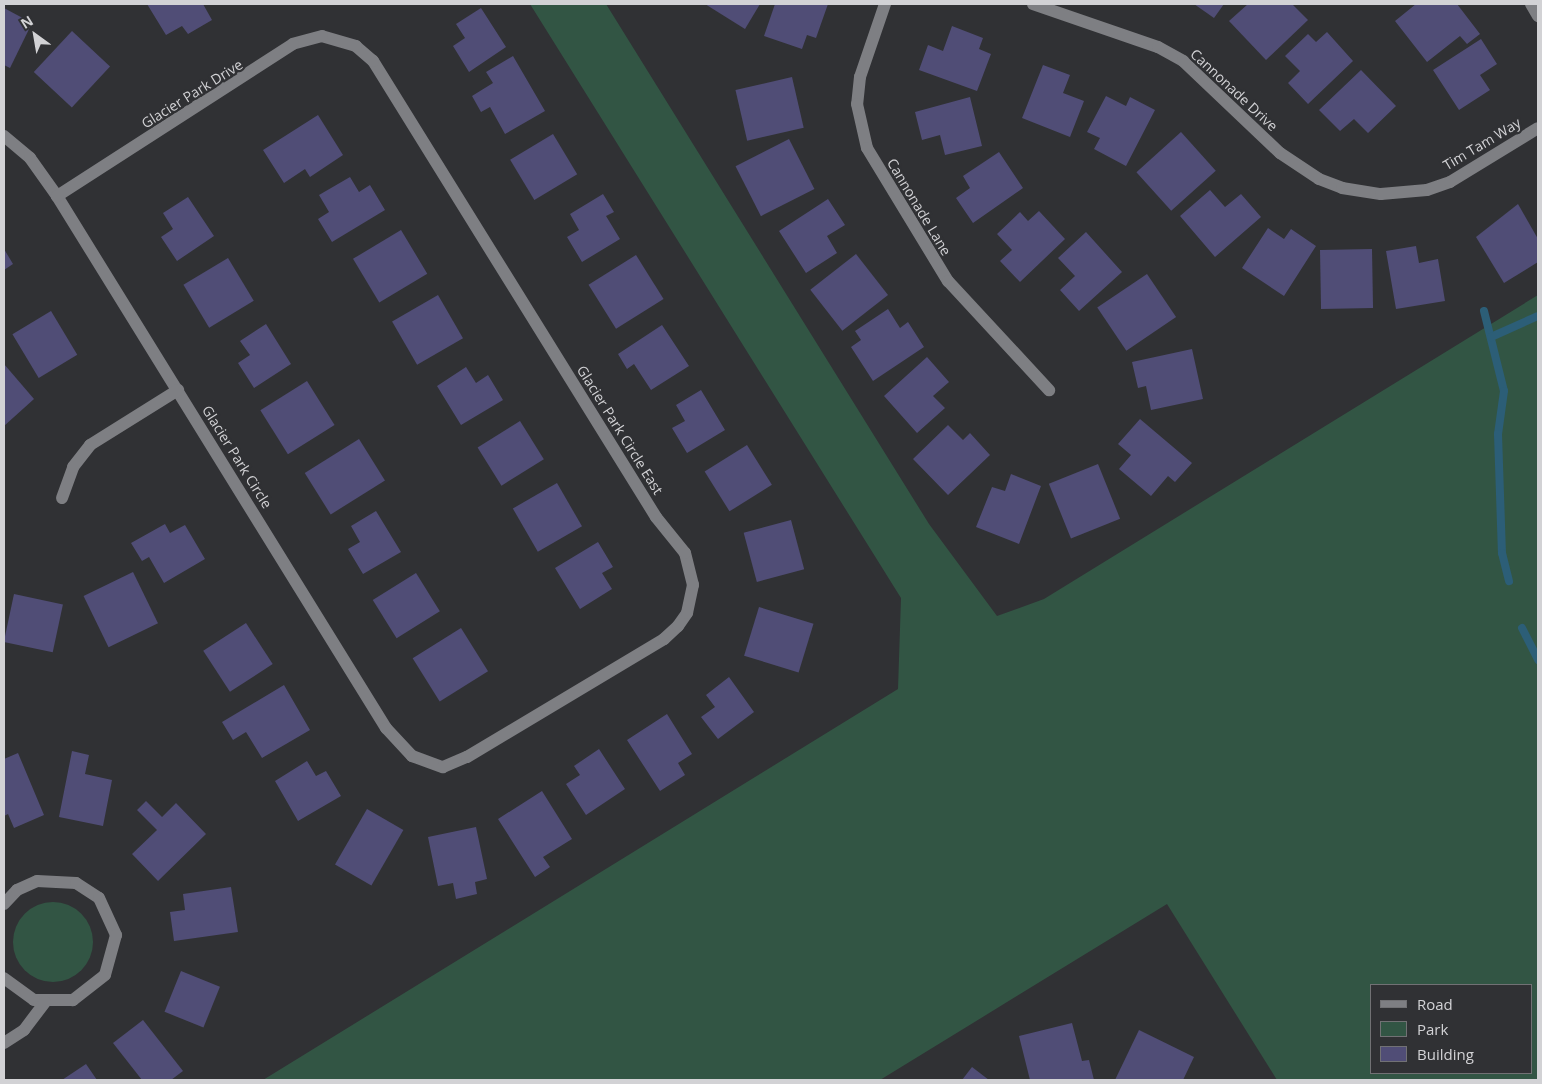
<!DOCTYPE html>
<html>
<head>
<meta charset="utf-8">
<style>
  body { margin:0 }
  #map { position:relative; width:1542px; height:1084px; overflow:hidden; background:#303134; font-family:"Open Sans",sans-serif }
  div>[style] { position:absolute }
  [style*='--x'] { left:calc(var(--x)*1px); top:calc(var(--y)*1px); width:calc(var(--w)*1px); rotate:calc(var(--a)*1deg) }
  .green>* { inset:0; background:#325544 }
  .round { border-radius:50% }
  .stream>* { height:8px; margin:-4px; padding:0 4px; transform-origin:4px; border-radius:4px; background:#2c5e77 }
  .building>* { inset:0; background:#504d76; transform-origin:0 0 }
  .minor>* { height:12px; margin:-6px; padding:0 6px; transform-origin:6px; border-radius:6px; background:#7e7f83 }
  span { translate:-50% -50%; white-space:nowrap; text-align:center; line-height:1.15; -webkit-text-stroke:4.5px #303134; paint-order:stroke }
  .street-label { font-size:14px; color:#d2d2d5 }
  .frame { position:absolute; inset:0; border:5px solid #d2d2d5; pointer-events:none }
  .legend { position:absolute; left:1370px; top:984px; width:162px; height:90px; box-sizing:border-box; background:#303134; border:1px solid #717174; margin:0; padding:6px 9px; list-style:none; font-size:15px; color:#d2d2d5 }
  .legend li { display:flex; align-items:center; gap:10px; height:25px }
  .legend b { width:25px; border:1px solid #717174 }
  .north { position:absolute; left:10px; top:10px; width:50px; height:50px; -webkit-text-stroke:4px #303134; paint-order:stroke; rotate:328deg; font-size:14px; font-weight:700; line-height:20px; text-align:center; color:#d2d2d5 }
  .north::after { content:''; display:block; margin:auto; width:18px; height:22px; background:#d2d2d5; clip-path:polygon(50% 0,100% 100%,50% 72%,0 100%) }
</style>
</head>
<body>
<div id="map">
  <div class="green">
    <i style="clip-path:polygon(evenodd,530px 4px,606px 4px,929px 524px,997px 616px,1044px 599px,1538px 295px,1538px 1080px,1277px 1080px,1167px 904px,880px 1080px,263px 1080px,898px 689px,901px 598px,530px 4px,1371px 985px,1531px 985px,1531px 1073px,1371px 1073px,1371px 985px)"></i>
    <i class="round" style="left:13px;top:902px;width:80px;height:80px"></i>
  </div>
  <div class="stream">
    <i style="--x:1484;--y:311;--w:82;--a:76"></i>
    <i style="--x:1504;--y:391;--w:43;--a:97.9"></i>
    <i style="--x:1498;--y:434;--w:119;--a:88.1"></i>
    <i style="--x:1502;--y:553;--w:29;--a:76"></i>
    <i style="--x:1491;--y:337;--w:51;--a:-24.1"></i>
    <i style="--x:1522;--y:628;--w:36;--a:63"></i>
  </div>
  <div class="building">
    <i style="clip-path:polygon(147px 4px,203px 4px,212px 20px,188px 34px,182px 26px,166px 35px)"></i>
    <i style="clip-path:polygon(705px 4px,760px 4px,745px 29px)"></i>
    <i style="clip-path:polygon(775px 4px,828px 4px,816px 38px,807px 35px,802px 49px,764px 36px)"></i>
    <i style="clip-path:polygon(1194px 4px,1224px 4px,1214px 18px)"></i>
    <i style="clip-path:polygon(1248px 4px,1292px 4px,1308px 20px,1266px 60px,1229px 21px)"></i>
    <i style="clip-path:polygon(1416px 4px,1457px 4px,1480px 34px,1467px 44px,1460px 36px,1427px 62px,1395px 21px)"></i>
    <i style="clip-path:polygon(4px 8px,32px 23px,10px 68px,4px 65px)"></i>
    <i style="clip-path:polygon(481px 8px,506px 47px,469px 72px,453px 46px,465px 38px,456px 24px)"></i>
    <i style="clip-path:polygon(952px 26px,983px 38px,979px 49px,991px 54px,977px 91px,919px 70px,928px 45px,943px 51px)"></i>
    <i style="left:72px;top:31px;width:52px;height:56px;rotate:43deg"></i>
    <i style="clip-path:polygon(1327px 32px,1353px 61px,1308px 104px,1288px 83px,1300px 71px,1285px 56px,1308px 34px,1316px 42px)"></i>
    <i style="clip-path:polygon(1481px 39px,1497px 64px,1480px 75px,1490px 90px,1459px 110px,1433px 70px)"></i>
    <i style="clip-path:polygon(513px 56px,545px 111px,505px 134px,490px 107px,481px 112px,472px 96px,493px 83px,486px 72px)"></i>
    <i style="clip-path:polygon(1043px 65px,1070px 75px,1063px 93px,1084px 101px,1070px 137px,1022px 118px)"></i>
    <i style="clip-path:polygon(1361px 70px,1396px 106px,1368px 133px,1354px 119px,1340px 131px,1319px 110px)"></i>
    <i style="left:792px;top:77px;width:52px;height:58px;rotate:77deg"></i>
    <i style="clip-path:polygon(1106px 96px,1126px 106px,1130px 97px,1155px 110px,1126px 166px,1094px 149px,1100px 138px,1087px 132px)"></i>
    <i style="clip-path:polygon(970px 97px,982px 146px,945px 155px,940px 135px,922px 140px,915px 112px)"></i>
    <i style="clip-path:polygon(318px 115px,343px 155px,310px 177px,305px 169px,284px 183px,263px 150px)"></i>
    <i style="left:1181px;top:132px;width:52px;height:60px;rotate:48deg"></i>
    <i style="left:553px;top:134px;width:47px;height:50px;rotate:59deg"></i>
    <i style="left:789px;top:139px;width:56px;height:60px;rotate:63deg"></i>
    <i style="clip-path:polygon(999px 152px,1023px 188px,973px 223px,956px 198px,970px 188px,963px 176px)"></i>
    <i style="clip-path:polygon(350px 177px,359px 192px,370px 185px,385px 210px,332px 242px,318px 219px,329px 212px,319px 195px)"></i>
    <i style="clip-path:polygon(1210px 190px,1225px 207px,1241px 194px,1261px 217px,1215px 257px,1180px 216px)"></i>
    <i style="clip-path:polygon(603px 194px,614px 212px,606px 216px,620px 239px,582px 262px,567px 237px,579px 230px,570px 214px)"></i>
    <i style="clip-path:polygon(188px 197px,214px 236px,177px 261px,161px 237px,173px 229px,163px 213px)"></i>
    <i style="clip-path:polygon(828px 199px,845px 225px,827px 236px,837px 253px,806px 273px,779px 231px)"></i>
    <i style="clip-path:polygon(1518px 204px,1538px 239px,1538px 262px,1504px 283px,1476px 237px)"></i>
    <i style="clip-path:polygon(1039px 211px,1065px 239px,1020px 282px,1000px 261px,1012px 250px,997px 234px,1020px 212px,1028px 221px)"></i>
    <i style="clip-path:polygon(1268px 228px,1284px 239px,1291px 229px,1316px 246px,1284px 296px,1242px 268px)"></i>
    <i style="left:401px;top:230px;width:51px;height:56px;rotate:59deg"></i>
    <i style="clip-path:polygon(1086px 232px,1122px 272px,1079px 311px,1060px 290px,1075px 276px,1058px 258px)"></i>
    <i style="clip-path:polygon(1416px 246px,1419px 263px,1438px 259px,1445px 301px,1396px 309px,1386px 251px)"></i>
    <i style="clip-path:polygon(4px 249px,13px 264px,4px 270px)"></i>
    <i style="left:1372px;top:249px;width:59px;height:52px;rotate:89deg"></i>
    <i style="left:856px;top:254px;width:52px;height:58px;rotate:52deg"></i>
    <i style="left:636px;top:255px;width:52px;height:56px;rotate:58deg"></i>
    <i style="left:228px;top:258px;width:50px;height:52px;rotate:59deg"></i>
    <i style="left:1147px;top:274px;width:52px;height:60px;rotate:56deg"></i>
    <i style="left:438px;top:295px;width:50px;height:53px;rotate:60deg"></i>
    <i style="clip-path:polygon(888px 309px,900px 328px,908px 322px,924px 347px,873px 381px,851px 347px,861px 340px,855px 331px)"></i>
    <i style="left:51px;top:311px;width:51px;height:45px;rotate:59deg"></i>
    <i style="clip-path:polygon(266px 324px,291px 364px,254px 388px,238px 363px,250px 355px,240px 341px)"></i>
    <i style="clip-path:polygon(662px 325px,689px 366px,651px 390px,634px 364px,627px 369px,618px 354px)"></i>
    <i style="clip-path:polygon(1192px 349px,1203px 399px,1151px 410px,1146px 386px,1138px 388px,1132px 362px)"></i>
    <i style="clip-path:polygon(927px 357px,949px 382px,933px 396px,945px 408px,917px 433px,884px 396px)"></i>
    <i style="clip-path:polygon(4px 364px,34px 399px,4px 426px)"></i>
    <i style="clip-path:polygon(466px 367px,476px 383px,488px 375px,503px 400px,461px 425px,437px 386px)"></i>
    <i style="left:307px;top:381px;width:52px;height:55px;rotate:58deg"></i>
    <i style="clip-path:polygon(701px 390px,725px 430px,687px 453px,672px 428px,685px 421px,676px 405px)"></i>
    <i style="clip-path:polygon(1140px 419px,1192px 463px,1175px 482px,1168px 476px,1151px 496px,1119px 469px,1131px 455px,1118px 444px)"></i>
    <i style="left:520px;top:421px;width:45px;height:50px;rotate:58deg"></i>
    <i style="clip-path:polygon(948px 425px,963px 440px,970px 433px,990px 455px,948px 495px,913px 459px)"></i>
    <i style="left:359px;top:439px;width:49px;height:64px;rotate:58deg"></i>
    <i style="left:747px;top:445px;width:47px;height:50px;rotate:58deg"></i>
    <i style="left:1098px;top:464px;width:59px;height:53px;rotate:68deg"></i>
    <i style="clip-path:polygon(1011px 474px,1041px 486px,1019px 544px,976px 527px,992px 487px,1005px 491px)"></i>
    <i style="left:557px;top:483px;width:50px;height:51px;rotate:60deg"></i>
    <i style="clip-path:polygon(376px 511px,401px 552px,363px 574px,348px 549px,360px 542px,351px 526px)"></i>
    <i style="left:791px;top:520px;width:51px;height:49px;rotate:75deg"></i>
    <i style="clip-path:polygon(165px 524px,170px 533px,185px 525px,205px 559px,164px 583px,149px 557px,142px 561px,131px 543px)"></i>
    <i style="clip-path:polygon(598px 542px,613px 567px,602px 573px,612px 589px,580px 609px,555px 568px)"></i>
    <i style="left:133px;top:572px;width:57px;height:55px;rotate:64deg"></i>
    <i style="left:416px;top:573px;width:45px;height:51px;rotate:58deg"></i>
    <i style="left:14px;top:594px;width:50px;height:49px;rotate:12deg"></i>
    <i style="left:759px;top:607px;width:57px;height:51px;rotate:17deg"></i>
    <i style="left:246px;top:623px;width:49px;height:51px;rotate:57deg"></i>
    <i style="left:461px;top:628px;width:51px;height:57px;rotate:58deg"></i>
    <i style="clip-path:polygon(729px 677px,754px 712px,718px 739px,701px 717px,715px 707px,706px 695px)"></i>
    <i style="clip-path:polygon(284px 685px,310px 730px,262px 758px,246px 732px,233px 740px,222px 722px)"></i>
    <i style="clip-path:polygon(667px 714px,692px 754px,678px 763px,685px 775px,660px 791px,627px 740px)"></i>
    <i style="clip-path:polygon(599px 749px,625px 789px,586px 815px,566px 784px,580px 775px,574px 766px)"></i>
    <i style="clip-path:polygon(72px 751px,89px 755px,85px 774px,112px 780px,103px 826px,59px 817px)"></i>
    <i style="clip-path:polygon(18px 753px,44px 815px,14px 828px,8px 814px,4px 816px,4px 759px)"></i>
    <i style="clip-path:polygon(307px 761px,316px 776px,326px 771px,341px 796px,298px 821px,275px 781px)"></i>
    <i style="clip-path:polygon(542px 791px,572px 839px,543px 857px,550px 867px,535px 877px,498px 819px)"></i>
    <i style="clip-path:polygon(146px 801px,162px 817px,176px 803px,206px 834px,158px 881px,132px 854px,157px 830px,137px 810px)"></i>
    <i style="left:367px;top:809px;width:42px;height:64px;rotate:30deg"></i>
    <i style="clip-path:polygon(476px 827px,487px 879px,475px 882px,477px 894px,456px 899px,453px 883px,438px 886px,428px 837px)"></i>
    <i style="clip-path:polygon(231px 887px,238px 932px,174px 941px,170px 912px,185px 910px,183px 894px)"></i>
    <i style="left:181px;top:971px;width:42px;height:44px;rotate:22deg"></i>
    <i style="clip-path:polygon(143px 1020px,183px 1071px,171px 1080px,142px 1080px,113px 1043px)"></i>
    <i style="clip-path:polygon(1072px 1023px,1082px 1061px,1089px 1060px,1094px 1080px,1030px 1080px,1019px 1036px)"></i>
    <i style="clip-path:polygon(1139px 1030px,1194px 1057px,1183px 1080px,1115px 1080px)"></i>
    <i style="clip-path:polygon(86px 1064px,97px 1080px,62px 1080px)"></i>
    <i style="clip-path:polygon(972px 1067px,989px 1080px,962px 1080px)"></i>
  </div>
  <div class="minor">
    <i style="--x:885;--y:4;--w:77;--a:108.9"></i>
    <i style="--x:860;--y:77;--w:27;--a:96"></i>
    <i style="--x:857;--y:104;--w:45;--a:77.2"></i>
    <i style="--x:867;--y:148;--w:156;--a:58.7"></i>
    <i style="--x:948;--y:281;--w:149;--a:47.2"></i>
    <i style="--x:1033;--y:4;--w:132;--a:19"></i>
    <i style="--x:1158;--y:47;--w:29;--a:29"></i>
    <i style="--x:1183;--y:61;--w:134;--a:43.5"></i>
    <i style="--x:1280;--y:153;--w:47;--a:33.7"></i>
    <i style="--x:1319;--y:179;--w:25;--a:21"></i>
    <i style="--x:1342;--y:188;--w:39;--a:9"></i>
    <i style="--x:1381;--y:194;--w:46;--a:-5"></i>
    <i style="--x:1427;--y:190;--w:24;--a:-19"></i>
    <i style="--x:1450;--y:182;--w:103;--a:-31.5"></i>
    <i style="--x:1531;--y:4;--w:14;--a:60"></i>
    <i style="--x:4;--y:136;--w:34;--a:40"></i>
    <i style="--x:30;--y:158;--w:47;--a:54.6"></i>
    <i style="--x:57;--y:196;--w:626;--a:58.27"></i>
    <i style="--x:386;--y:728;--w:38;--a:47"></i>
    <i style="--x:412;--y:756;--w:33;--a:20"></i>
    <i style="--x:443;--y:767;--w:26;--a:-23"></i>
    <i style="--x:467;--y:757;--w:230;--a:-30.9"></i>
    <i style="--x:664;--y:639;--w:19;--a:-43"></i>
    <i style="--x:678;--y:626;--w:16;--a:-55"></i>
    <i style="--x:687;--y:613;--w:29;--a:-78"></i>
    <i style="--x:693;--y:585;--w:33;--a:-104"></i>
    <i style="--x:685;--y:553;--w:46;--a:-128.9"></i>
    <i style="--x:656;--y:517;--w:537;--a:-121.82"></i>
    <i style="--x:373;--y:61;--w:23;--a:-139"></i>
    <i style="--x:356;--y:46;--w:35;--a:-164"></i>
    <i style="--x:322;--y:36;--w:30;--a:165"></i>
    <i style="--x:293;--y:44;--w:281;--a:147.2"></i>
    <i style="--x:62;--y:498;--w:33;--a:-70"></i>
    <i style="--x:73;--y:467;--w:28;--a:-52"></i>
    <i style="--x:90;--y:445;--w:104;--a:-32"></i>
    <i style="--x:4;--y:904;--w:19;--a:-47"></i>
    <i style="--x:17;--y:890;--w:22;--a:-24"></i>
    <i style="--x:37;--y:881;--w:39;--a:3"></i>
    <i style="--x:76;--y:883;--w:27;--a:33"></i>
    <i style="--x:99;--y:898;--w:41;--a:65.3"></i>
    <i style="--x:116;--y:935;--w:41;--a:105.4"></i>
    <i style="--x:105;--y:975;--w:41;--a:142"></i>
    <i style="--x:73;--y:1000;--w:39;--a:180"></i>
    <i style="--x:34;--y:1000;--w:37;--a:-144"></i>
    <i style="--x:4;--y:1043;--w:24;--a:-33"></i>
    <i style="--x:24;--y:1030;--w:35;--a:-53"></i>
  </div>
  <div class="street-label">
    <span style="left:1234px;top:90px;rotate:43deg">Cannonade Drive</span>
    <span style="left:192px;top:94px;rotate:-32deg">Glacier Park Drive</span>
    <span style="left:1482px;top:144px;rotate:-31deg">Tim Tam Way</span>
    <span style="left:919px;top:207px;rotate:59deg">Cannonade Lane</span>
    <span style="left:620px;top:430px;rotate:58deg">Glacier Park Circle East</span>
    <span style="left:237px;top:457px;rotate:58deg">Glacier Park Circle</span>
  </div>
  <div class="frame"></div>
  <ul class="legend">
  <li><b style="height:6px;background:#7e7f83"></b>Road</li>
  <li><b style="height:14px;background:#325544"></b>Park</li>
  <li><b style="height:14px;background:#504d76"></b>Building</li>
  </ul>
  <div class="north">N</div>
</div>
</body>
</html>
